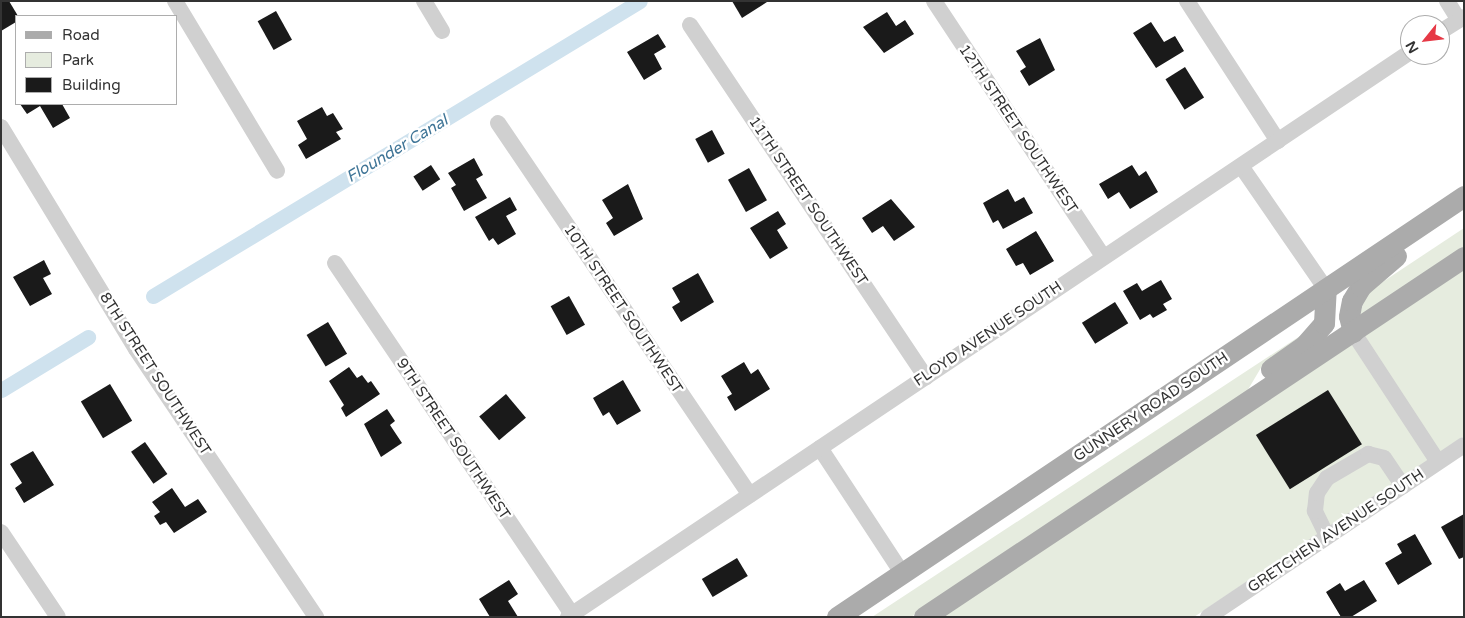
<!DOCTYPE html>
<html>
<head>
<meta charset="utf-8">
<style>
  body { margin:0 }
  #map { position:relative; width:1465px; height:618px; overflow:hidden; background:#fff; font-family:"Varela Round",sans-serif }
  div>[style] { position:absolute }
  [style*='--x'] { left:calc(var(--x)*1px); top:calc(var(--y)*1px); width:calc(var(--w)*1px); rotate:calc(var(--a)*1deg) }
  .green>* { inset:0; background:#e6ecdf }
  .canal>* { height:15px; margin:-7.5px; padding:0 7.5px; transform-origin:7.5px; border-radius:7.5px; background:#cfe2ee }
  .building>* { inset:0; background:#1a1a1a; transform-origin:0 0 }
  .minor>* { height:16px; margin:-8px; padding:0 8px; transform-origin:8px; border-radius:8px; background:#d0d0d0 }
  .major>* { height:21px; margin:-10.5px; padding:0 10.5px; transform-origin:10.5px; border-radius:10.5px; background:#ababab }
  span { translate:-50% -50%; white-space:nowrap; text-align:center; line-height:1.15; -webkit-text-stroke:5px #fff; paint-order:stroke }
  .street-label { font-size:15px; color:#333 }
  .water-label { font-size:16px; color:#3f7597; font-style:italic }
  .frame { position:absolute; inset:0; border:2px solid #333; pointer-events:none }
  .legend { position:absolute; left:15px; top:15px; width:162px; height:90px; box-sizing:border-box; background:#fff; border:1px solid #adadad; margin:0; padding:6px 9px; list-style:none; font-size:15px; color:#333 }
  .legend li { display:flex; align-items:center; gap:10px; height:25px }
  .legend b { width:25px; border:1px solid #adadad }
  .north { position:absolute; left:1400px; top:15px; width:50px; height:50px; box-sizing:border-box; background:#fff; border:1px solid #adadad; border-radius:50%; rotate:241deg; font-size:14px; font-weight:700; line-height:20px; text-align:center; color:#333 }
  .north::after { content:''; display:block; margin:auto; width:18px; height:22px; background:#e63946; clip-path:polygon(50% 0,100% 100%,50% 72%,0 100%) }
</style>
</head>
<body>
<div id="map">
  <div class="green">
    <i style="clip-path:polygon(1464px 228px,1464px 248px,1359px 318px,1366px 293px)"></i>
    <i style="clip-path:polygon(1464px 266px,1464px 436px,1194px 617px,938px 617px,1254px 406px,1259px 407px,1260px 402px)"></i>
    <i style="clip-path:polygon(1306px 332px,1262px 366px,1246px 393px,911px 617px,872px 617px)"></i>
  </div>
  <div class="canal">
    <i style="--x:153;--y:296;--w:569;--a:-31.21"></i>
    <i style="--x:1;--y:390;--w:102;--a:-31.3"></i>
  </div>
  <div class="building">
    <i style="clip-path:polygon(1px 1px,9px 1px,18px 16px,16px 22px,1px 31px)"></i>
    <i style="clip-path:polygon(732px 1px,767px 1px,767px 2px,742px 18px)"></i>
    <i style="left:276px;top:11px;width:33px;height:21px;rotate:61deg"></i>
    <i style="clip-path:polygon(887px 12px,896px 26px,905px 20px,914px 34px,884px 53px,863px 27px)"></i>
    <i style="clip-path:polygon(1151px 22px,1164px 42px,1175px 36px,1184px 51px,1156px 68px,1133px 33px)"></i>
    <i style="clip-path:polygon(658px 34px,666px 47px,654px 54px,662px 69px,644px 80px,627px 52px)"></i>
    <i style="clip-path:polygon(1040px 38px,1055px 70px,1029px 86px,1020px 71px,1026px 67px,1016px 51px)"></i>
    <i style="left:1185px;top:67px;width:36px;height:23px;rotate:58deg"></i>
    <i style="clip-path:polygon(20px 104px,62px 104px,70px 118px,53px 128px,40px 106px,27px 114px)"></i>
    <i style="clip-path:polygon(322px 107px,327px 116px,333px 113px,343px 129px,336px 132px,341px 139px,306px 159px,298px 145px,307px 139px,297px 121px)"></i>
    <i style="left:712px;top:130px;width:27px;height:19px;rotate:62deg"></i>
    <i style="clip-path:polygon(474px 158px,483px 175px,476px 179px,487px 198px,464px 211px,451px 188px,456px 185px,448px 173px)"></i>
    <i style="left:431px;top:165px;width:17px;height:21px;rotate:57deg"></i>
    <i style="clip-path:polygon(1132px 165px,1139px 176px,1146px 171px,1158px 192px,1130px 209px,1119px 192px,1108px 199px,1099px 184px)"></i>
    <i style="left:749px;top:168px;width:37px;height:24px;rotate:61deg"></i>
    <i style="clip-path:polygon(628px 184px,643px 219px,614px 236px,606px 223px,613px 218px,602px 200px)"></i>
    <i style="clip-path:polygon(1008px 189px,1015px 202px,1024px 197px,1033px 213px,1003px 229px,998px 220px,993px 223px,983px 203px)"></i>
    <i style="clip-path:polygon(510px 197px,517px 210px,506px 216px,516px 234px,498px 245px,493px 238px,489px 241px,475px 217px)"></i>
    <i style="clip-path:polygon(891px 199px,915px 227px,894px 241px,883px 226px,872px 233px,862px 218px)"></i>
    <i style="clip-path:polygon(778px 211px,786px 224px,777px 230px,788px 248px,770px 259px,750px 228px)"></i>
    <i style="clip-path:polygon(1036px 231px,1054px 261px,1030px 275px,1023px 263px,1016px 266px,1006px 249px)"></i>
    <i style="clip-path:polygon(44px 260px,51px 274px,43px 278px,52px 294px,30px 306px,13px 277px)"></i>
    <i style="clip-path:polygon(698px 273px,714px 302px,681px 322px,672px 307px,680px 302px,672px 288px)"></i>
    <i style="clip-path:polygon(1161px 280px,1172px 299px,1163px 304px,1167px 310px,1153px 318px,1150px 314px,1140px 320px,1123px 291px,1137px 283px,1142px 291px)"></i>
    <i style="left:569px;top:296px;width:33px;height:21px;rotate:61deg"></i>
    <i style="left:1115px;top:302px;width:25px;height:39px;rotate:58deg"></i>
    <i style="left:328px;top:322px;width:37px;height:25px;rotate:59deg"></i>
    <i style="clip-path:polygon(744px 362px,751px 374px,758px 369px,770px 389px,735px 411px,727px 397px,732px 394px,721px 376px)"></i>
    <i style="clip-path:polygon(349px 367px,357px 378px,362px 375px,368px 383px,371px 381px,380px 394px,346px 417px,341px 408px,344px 405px,329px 381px)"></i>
    <i style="clip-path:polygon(623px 380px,641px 411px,617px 425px,609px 412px,603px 416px,593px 398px)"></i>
    <i style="left:110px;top:384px;width:43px;height:34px;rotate:59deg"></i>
    <i style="left:1328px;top:390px;width:64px;height:85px;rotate:58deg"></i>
    <i style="left:506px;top:394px;width:31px;height:35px;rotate:50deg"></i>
    <i style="clip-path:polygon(387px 409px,395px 421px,390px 425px,402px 443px,381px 457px,364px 424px)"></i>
    <i style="left:145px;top:442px;width:39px;height:17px;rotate:55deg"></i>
    <i style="clip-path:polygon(33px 451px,54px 485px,24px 503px,15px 488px,22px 483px,10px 464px)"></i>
    <i style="clip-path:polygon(172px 488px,185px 507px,198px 499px,207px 512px,174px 533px,166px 522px,160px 525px,154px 516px,160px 512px,152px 502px)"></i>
    <i style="clip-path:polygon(1464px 514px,1464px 557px,1459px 559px,1441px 527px)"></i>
    <i style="clip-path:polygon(1415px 534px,1432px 564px,1398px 585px,1385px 563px,1402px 553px,1397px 544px)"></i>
    <i style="left:737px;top:558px;width:21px;height:41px;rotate:59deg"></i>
    <i style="clip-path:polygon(509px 580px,518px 594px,508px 601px,518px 617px,490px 617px,479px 599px)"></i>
    <i style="clip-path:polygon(1364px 580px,1377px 601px,1351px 617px,1341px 617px,1326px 592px,1340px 583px,1345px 591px)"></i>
  </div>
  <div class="minor">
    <i style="--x:175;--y:1;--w:198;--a:59"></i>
    <i style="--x:424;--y:1;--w:35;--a:59"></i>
    <i style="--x:934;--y:1;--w:306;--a:56.5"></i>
    <i style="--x:1187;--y:1;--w:167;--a:57"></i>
    <i style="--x:1447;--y:1;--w:22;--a:58"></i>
    <i style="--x:690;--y:25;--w:424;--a:56.2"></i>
    <i style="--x:1440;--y:32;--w:28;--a:-32"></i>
    <i style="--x:498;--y:123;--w:449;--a:55.9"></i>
    <i style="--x:1;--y:127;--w:260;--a:58.7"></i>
    <i style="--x:136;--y:349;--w:323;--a:56.1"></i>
    <i style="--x:1241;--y:166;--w:150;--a:55.4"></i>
    <i style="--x:335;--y:263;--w:424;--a:56"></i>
    <i style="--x:1353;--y:332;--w:155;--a:56.8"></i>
    <i style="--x:820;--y:448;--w:149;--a:56.7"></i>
    <i style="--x:1;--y:532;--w:102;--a:56.2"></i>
    <i style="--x:1327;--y:536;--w:28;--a:-116"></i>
    <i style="--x:1315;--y:511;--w:18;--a:-84"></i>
    <i style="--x:1317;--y:493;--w:18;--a:-56"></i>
    <i style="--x:1327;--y:478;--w:48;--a:-30.3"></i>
    <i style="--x:1368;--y:454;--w:16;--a:14"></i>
    <i style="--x:1384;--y:458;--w:34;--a:56"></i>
    <i style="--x:568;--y:617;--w:1014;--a:-33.86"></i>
    <i style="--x:1208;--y:617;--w:308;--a:-33.9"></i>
  </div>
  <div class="major">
    <i style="--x:1353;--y:332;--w:16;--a:-104"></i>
    <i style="--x:1349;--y:316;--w:15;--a:-79"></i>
    <i style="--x:1352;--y:301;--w:17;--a:-59"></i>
    <i style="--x:1361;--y:286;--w:46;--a:-40.6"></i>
    <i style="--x:1271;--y:369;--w:42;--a:-35.2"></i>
    <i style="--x:1305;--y:345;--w:29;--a:-49"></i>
    <i style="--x:1324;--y:323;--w:34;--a:-87"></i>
    <i style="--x:837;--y:617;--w:755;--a:-33.88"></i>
    <i style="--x:924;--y:617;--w:649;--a:-33.69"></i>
  </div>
  <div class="street-label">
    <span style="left:1018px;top:129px;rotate:56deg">12TH STREET SOUTHWEST</span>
    <span style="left:808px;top:201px;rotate:56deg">11TH STREET SOUTHWEST</span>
    <span style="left:623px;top:309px;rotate:56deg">10TH STREET SOUTHWEST</span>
    <span style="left:988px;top:334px;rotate:-34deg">FLOYD AVENUE SOUTH</span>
    <span style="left:155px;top:374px;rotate:57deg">8TH STREET SOUTHWEST</span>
    <span style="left:1151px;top:407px;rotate:-34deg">GUNNERY ROAD SOUTH</span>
    <span style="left:453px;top:439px;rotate:56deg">9TH STREET SOUTHWEST</span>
    <span style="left:1336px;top:531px;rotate:-34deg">GRETCHEN AVENUE SOUTH</span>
  </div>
  <div class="water-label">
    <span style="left:397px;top:149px;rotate:-31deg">Flounder Canal</span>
  </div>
  <div class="frame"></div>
  <ul class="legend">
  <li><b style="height:6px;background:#ababab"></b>Road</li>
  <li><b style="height:14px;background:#e6ecdf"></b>Park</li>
  <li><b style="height:14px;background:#1a1a1a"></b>Building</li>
  </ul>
  <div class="north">N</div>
</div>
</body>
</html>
